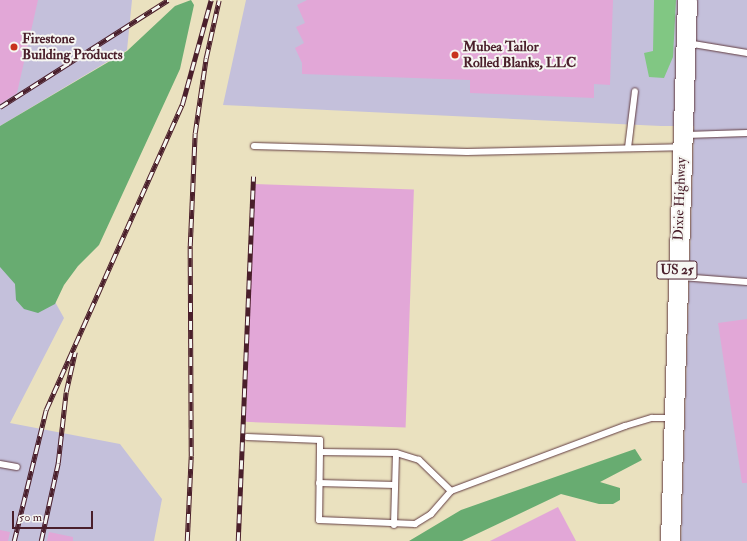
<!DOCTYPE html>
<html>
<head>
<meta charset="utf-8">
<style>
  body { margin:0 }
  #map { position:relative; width:747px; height:541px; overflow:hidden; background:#eae1bf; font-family:"IM FELL Double Pica",serif }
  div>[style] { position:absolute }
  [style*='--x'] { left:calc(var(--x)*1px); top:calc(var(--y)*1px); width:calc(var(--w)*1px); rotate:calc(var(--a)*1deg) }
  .industrial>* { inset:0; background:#c4c0db }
  .green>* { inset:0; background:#81c783 }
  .forest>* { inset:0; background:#68ac71 }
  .building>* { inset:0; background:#e2a7d7; transform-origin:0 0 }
  .roads { filter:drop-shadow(0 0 1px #623c41) drop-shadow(0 0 1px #623c41) }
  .lane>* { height:6px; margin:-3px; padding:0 3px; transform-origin:3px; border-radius:3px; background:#fff }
  .primary>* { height:19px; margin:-9.5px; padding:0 9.5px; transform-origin:9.5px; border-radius:9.5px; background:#fff }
  .rail>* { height:4.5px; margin-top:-2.25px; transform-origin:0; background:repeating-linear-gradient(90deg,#f6f6f2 0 9px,#4a1f2b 0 18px); box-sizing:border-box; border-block:1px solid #4a1f2b }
  .dots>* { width:11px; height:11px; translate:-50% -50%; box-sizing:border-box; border:2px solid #f6f6f2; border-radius:50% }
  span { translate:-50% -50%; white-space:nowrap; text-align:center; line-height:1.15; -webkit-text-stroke:4px #f6f6f2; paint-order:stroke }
  .shield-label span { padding:1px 3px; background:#f6f6f2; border:1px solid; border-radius:3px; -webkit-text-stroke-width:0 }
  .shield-label { font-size:13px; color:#4a1f2b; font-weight:700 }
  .poi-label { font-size:14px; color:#4a1f2b; font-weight:700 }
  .left { translate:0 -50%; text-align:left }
  .street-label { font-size:14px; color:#4a1f2b }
  .scale { position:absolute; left:12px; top:511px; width:81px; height:18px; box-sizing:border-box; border:2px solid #4a1f2b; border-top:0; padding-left:5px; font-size:12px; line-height:14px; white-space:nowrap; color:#4a1f2b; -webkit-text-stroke:3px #f6f6f2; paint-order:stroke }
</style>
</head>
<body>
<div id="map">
  <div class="industrial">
    <i style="clip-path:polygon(0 0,132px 0,127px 50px,0 126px)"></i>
    <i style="clip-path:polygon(246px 0,747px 0,747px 541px,681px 541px,694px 126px,661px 126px,223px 105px)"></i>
    <i style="clip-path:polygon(0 260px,34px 264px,64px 318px,10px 423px,120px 444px,162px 499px,154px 541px,0 541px)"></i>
  </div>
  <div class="green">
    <i style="clip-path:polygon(654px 0,676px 0,673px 57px,664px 78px,649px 77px,644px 53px,653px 51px)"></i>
  </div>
  <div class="forest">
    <i style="clip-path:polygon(191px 0,194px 5px,180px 69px,99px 245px,78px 266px,64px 285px,55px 304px,38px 313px,24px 309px,16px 300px,15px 284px,0 267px,0 126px,127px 51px,175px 6px)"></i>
    <i style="clip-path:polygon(635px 449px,642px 460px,600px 482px,620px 488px,620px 500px,613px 504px,599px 504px,561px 494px,462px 541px,409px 541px,461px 510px)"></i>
  </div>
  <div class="building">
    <i style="clip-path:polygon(0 0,38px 0,17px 93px,0 104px)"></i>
    <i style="clip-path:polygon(307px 0,613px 0,610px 85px,594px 84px,594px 98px,470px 93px,470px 80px,302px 74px,302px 63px,295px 48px,304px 43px,296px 27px,305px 23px,297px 5px)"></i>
    <i style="left:254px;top:184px;width:160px;height:238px;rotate:2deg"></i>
    <i style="clip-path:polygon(747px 319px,747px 483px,742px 483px,718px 323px)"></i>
    <i style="clip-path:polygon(558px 507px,576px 541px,490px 541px)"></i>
    <i style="clip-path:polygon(0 530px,10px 532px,8px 541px,0 541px)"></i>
    <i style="clip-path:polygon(49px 532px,73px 537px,73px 541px,47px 541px)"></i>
  </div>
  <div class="roads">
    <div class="lane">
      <i style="--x:687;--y:43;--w:61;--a:9.5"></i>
      <i style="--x:686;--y:135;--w:61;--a:-1.9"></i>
      <i style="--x:254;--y:146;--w:213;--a:1.6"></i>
      <i style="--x:467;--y:152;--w:213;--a:-1.3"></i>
      <i style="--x:628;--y:148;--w:57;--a:-83"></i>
      <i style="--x:681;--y:277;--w:66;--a:4.3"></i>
      <i style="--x:247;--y:437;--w:73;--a:2.4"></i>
      <i style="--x:320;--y:440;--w:12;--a:90"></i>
      <i style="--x:0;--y:464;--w:17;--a:10"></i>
      <i style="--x:319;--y:483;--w:76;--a:1.5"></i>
      <i style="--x:451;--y:491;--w:45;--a:-135.9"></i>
      <i style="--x:419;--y:460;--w:24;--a:-163"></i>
      <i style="--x:396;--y:453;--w:76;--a:-179.2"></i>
      <i style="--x:320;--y:452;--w:68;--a:90.8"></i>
      <i style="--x:319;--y:520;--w:96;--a:2.4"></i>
      <i style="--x:415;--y:524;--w:19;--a:-32"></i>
      <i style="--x:431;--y:514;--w:30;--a:-49"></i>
      <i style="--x:451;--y:491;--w:186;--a:-20.5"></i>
      <i style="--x:625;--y:426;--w:28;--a:-17"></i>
      <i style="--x:652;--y:418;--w:19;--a:0"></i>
      <i style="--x:394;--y:525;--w:72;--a:-88.4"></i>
    </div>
    <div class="primary">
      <i style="--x:670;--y:541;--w:541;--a:-88.2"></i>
    </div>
  </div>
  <div class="rail">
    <i style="--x:0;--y:107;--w:199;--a:-32.5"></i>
    <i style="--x:14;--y:541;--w:135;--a:-76.3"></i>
    <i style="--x:46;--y:410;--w:334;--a:-66"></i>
    <i style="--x:182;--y:105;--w:109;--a:-74.6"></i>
    <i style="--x:41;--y:541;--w:80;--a:-77.7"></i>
    <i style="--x:58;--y:463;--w:71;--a:-83.6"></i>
    <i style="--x:66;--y:392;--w:41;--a:-77.3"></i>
    <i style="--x:187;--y:541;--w:85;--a:-87.3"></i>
    <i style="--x:191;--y:456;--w:210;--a:-90.3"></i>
    <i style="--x:190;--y:246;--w:113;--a:-87.5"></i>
    <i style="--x:195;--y:133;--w:76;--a:-81.7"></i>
    <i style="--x:206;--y:58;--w:59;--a:-77.4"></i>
    <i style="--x:238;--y:541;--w:365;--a:-87.6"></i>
  </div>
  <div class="dots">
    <i style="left:14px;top:47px;background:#c8321e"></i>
    <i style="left:455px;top:55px;background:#c8321e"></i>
  </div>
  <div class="shield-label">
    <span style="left:677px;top:270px">US 25</span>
  </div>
  <div class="poi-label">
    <span class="left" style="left:22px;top:47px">Firestone<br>Building Products</span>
    <span class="left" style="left:463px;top:55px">Mubea Tailor<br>Rolled Blanks, LLC</span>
  </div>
  <div class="street-label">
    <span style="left:680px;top:199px;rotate:-88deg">Dixie Highway</span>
  </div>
  <div class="scale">50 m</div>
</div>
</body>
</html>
